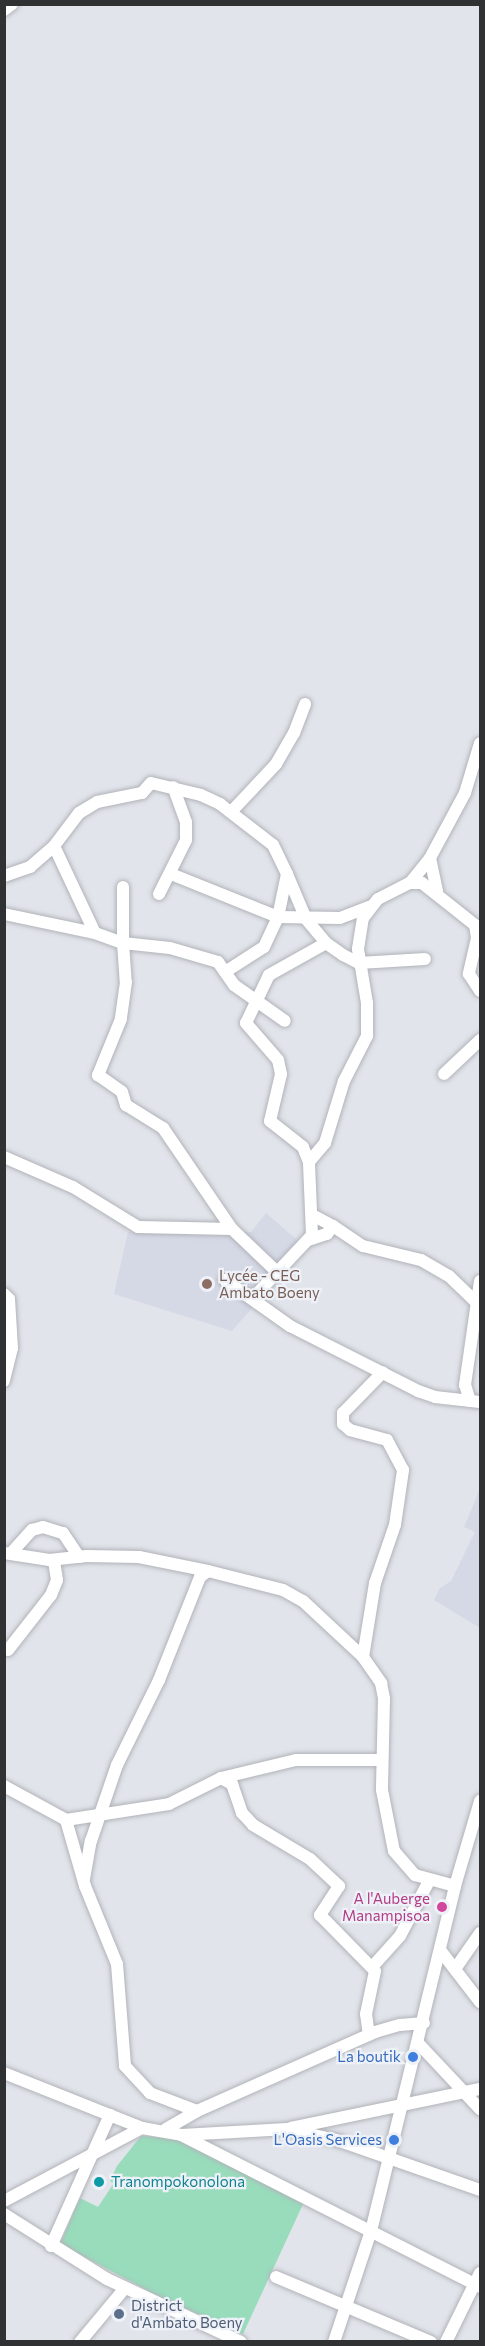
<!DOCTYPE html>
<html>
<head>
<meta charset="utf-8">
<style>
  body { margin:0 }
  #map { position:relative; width:485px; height:2346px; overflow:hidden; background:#e1e4ea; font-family:Commissioner,sans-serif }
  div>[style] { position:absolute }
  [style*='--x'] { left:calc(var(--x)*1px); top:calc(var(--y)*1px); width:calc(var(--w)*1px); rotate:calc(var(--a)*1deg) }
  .built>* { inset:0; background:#d5d9e6 }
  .green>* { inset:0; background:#98dcbc }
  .roads { filter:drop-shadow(0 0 2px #b1b3b9) drop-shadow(0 0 2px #b1b3b9) }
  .minor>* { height:12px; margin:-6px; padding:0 6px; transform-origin:6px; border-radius:6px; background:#fff }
  .dots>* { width:16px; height:16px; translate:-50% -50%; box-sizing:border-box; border:3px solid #eef1f7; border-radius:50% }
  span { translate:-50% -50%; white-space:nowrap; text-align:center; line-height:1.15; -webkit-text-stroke:4.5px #eef1f7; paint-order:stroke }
  .education-label { font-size:15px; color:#785e54 }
  .left { translate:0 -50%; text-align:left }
  .hotel-label { font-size:15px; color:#b23c85 }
  .right { translate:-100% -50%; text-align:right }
  .shop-label { font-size:15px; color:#366cbe }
  .culture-label { font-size:15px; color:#0d838f }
  .service-label { font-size:15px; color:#4e5e75 }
  .frame { position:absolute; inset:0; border:6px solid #303133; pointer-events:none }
</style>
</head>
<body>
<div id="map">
  <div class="built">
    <i style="clip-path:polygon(266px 1213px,305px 1247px,232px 1331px,114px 1294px,128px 1232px,251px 1232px)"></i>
    <i style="clip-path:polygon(479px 1491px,480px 1492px,480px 1628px,434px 1600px,440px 1588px,451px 1581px,475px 1532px,464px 1527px)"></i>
  </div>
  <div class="green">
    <i style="clip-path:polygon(141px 2136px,177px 2138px,304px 2202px,243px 2334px,162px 2298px,60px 2244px,80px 2198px,98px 2207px,114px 2183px,110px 2181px,117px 2166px)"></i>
  </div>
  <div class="roads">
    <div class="minor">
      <i style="--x:4;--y:10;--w:10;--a:-37"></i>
      <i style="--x:231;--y:812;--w:66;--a:-46.8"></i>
      <i style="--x:276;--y:764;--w:36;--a:-60"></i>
      <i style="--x:294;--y:733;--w:31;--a:-69"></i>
      <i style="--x:54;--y:846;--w:96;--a:64.8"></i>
      <i style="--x:95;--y:933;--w:30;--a:20"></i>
      <i style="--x:123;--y:943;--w:39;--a:86"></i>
      <i style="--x:126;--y:982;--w:37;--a:98"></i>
      <i style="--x:121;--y:1019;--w:61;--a:112.3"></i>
      <i style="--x:98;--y:1075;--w:29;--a:35"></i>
      <i style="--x:122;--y:1092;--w:14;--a:73"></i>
      <i style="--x:126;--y:1105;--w:44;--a:31.9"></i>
      <i style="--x:163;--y:1128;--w:122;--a:55.7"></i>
      <i style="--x:430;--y:858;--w:74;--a:-61.7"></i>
      <i style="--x:465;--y:793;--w:52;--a:-73.3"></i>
      <i style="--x:171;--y:874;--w:115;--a:21.9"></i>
      <i style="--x:278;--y:917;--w:44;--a:-78.2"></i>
      <i style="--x:287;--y:874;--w:49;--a:67.1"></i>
      <i style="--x:306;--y:919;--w:31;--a:50"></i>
      <i style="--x:326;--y:943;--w:21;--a:35"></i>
      <i style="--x:343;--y:955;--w:18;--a:27"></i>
      <i style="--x:359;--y:963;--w:66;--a:-3.5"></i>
      <i style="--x:4;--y:876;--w:28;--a:-19"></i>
      <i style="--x:30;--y:867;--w:32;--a:-41"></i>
      <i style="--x:54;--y:846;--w:41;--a:-52.9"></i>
      <i style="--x:79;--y:813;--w:21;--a:-31"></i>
      <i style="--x:97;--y:802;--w:46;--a:-11.3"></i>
      <i style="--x:142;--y:793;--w:13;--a:-48"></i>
      <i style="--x:151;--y:783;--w:51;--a:13.5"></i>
      <i style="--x:201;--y:795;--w:21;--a:25"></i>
      <i style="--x:220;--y:804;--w:67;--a:37.7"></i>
      <i style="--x:273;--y:845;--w:32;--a:64"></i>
      <i style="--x:410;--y:883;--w:32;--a:-51"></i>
      <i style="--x:430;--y:858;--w:35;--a:78"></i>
      <i style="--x:123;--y:887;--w:56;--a:90"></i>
      <i style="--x:123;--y:943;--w:47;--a:6.1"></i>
      <i style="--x:170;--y:948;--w:50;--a:16.3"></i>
      <i style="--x:218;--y:962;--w:28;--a:55"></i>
      <i style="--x:234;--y:985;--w:62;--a:35.2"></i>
      <i style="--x:159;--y:894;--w:60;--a:-63.4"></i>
      <i style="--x:186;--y:840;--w:18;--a:-90"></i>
      <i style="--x:186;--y:822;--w:37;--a:-110"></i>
      <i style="--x:4;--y:914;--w:93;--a:11.8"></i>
      <i style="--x:225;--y:972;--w:46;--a:-32.7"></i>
      <i style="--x:264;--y:947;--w:33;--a:-65"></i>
      <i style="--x:278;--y:917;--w:62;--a:0.9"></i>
      <i style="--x:340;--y:918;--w:34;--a:-21"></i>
      <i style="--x:444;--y:1074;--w:50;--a:-43.4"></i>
      <i style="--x:4;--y:1157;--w:75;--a:23.5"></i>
      <i style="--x:73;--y:1187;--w:76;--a:31.6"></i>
      <i style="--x:138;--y:1227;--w:94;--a:1.2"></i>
      <i style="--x:232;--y:1229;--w:61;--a:43.7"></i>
      <i style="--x:309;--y:1162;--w:16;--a:-112"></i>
      <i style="--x:303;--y:1147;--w:42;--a:-141.8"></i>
      <i style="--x:270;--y:1121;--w:48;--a:-76.8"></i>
      <i style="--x:281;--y:1074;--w:14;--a:-102"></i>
      <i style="--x:278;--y:1060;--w:49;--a:-130.9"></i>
      <i style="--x:246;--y:1023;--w:53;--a:-64.4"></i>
      <i style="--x:269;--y:975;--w:65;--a:-29.3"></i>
      <i style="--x:333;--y:1226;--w:36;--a:34"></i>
      <i style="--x:363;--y:1246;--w:60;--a:13.6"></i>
      <i style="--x:421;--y:1260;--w:32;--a:30"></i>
      <i style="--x:449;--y:1276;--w:37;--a:44"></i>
      <i style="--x:308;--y:1240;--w:20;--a:-18"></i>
      <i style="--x:327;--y:1234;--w:10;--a:-53"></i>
      <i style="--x:333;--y:1226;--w:24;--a:-152"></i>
      <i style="--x:225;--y:1280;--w:80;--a:35.3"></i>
      <i style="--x:290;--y:1326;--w:144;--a:26.9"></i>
      <i style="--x:418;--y:1391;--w:18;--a:19"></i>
      <i style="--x:435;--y:1397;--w:45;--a:6.3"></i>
      <i style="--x:4;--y:1294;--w:7;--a:45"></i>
      <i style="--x:9;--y:1299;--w:49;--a:86.5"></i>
      <i style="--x:12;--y:1348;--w:34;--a:104"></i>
      <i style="--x:252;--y:1299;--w:88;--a:-46.8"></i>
      <i style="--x:312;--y:1235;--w:73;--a:-92.4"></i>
      <i style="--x:309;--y:1162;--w:25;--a:-50"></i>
      <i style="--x:325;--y:1143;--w:65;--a:-73"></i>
      <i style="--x:344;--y:1081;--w:51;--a:-62.9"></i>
      <i style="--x:367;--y:1036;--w:33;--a:-90"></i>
      <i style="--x:367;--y:1003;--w:55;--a:-99.5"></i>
      <i style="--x:358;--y:949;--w:31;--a:-81"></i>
      <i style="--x:363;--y:918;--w:24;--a:-52"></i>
      <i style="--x:378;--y:899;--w:36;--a:-27"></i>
      <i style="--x:410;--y:883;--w:12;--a:0"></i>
      <i style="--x:422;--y:883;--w:68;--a:38.4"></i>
      <i style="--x:475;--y:925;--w:13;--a:81"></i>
      <i style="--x:477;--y:938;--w:37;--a:103"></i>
      <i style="--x:469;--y:974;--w:20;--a:57"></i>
      <i style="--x:470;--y:1401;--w:17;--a:-107"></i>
      <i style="--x:465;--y:1385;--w:105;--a:-81.8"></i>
      <i style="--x:12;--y:1552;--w:30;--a:-48"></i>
      <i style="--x:32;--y:1530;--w:11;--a:-15"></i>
      <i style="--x:43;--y:1527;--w:21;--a:17"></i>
      <i style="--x:63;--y:1533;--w:29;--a:56"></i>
      <i style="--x:4;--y:1553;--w:46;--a:8.8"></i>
      <i style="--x:49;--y:1560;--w:38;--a:-6"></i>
      <i style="--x:87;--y:1556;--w:52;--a:1.1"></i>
      <i style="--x:139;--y:1557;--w:70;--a:11.5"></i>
      <i style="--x:8;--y:1650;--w:70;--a:-52"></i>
      <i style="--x:51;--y:1595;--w:16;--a:-68"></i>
      <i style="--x:57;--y:1580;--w:20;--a:-99"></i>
      <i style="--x:363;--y:1657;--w:75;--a:-80.8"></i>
      <i style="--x:375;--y:1583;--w:61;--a:-71"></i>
      <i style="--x:395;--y:1525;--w:56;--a:-81.7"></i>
      <i style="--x:403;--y:1470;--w:34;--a:-118"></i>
      <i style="--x:387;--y:1440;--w:38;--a:-165"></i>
      <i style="--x:350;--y:1430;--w:9;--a:-139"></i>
      <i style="--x:343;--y:1424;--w:11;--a:-90"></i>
      <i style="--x:343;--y:1413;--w:57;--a:-45.7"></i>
      <i style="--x:221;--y:1778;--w:13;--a:29"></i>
      <i style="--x:232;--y:1784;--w:31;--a:71"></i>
      <i style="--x:242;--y:1813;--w:16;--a:47"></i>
      <i style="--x:253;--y:1825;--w:66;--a:30.8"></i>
      <i style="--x:310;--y:1859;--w:40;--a:43"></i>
      <i style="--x:339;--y:1886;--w:35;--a:123"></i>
      <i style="--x:320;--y:1915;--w:78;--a:45.5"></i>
      <i style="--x:375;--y:1971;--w:44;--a:101.8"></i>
      <i style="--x:366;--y:2014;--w:21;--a:82"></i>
      <i style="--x:4;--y:1786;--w:71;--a:28.7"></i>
      <i style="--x:66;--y:1820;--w:69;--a:73.9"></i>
      <i style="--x:85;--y:1886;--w:84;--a:67.7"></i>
      <i style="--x:117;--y:1964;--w:102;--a:85.5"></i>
      <i style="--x:125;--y:2066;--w:37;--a:47"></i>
      <i style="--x:150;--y:2093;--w:50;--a:21"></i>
      <i style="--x:66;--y:1820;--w:104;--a:-8.8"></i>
      <i style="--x:169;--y:1804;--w:58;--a:-26.6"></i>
      <i style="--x:221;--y:1778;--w:77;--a:-13.5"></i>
      <i style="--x:296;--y:1760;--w:85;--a:0"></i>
      <i style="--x:84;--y:1879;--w:39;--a:-80"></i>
      <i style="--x:91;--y:1841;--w:80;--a:-71.1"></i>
      <i style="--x:117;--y:1765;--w:95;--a:-63.7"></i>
      <i style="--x:159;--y:1680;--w:111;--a:-68.3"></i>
      <i style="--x:200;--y:1577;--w:10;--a:-37"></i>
      <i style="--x:208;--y:1571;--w:77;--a:14.2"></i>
      <i style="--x:283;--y:1590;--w:23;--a:29"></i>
      <i style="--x:303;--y:1601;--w:82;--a:43"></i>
      <i style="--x:363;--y:1657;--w:32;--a:55"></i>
      <i style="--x:381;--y:1683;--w:16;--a:79"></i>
      <i style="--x:384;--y:1699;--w:91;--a:91.3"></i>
      <i style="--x:382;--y:1790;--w:62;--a:78.9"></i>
      <i style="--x:394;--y:1851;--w:32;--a:49"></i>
      <i style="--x:415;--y:1875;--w:41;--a:15.4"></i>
      <i style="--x:440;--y:1950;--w:66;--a:52.4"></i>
      <i style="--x:373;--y:1966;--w:40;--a:-48"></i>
      <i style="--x:400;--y:1936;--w:62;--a:-62.2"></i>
      <i style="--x:455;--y:1969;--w:44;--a:-55.2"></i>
      <i style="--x:418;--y:2043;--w:91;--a:46.8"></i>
      <i style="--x:4;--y:2073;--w:149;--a:21.7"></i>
      <i style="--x:142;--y:2128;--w:40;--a:10"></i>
      <i style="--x:181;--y:2135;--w:335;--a:26.9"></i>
      <i style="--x:291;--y:2128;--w:193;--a:-11.7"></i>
      <i style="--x:166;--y:2129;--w:36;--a:-30"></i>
      <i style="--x:197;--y:2111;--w:195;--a:-23.9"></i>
      <i style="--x:375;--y:2032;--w:26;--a:-16"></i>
      <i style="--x:400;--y:2025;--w:24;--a:-5"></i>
      <i style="--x:182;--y:2135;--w:105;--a:-3.3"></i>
      <i style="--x:287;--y:2129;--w:54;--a:12.8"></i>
      <i style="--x:340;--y:2141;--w:148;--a:19.3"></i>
      <i style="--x:4;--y:2201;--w:156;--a:-27.9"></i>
      <i style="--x:4;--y:2214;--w:122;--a:32.3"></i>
      <i style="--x:107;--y:2279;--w:148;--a:25.2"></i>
      <i style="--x:51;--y:2246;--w:144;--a:-65.8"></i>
      <i style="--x:276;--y:2277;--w:168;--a:22.8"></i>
      <i style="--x:80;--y:2342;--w:70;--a:-50.2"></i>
      <i style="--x:334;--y:2342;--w:117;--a:-71.6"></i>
      <i style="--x:371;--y:2231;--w:355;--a:-76.3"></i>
      <i style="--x:455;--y:1886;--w:89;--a:-73.6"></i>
      <i style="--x:446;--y:2342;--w:77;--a:-63.8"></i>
    </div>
  </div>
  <div class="dots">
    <i style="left:207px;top:1284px;background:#8d6e63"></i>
    <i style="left:442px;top:1907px;background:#d1479c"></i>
    <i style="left:413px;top:2057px;background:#3f7fe0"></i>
    <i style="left:394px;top:2140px;background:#3f7fe0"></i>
    <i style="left:99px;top:2182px;background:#0f9aa8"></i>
    <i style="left:119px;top:2314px;background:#5c6f8a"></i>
  </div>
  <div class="education-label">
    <span class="left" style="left:219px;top:1284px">Lycée - CEG<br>Ambato Boeny</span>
  </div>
  <div class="hotel-label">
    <span class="right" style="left:430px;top:1907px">A l'Auberge<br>Manampisoa</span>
  </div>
  <div class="shop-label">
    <span class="right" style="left:401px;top:2057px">La boutik</span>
    <span class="right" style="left:382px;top:2140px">L'Oasis Services</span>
  </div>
  <div class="culture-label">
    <span class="left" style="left:111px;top:2182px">Tranompokonolona</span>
  </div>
  <div class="service-label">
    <span class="left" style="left:131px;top:2314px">District<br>d'Ambato Boeny</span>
  </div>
  <div class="frame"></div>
</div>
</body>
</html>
